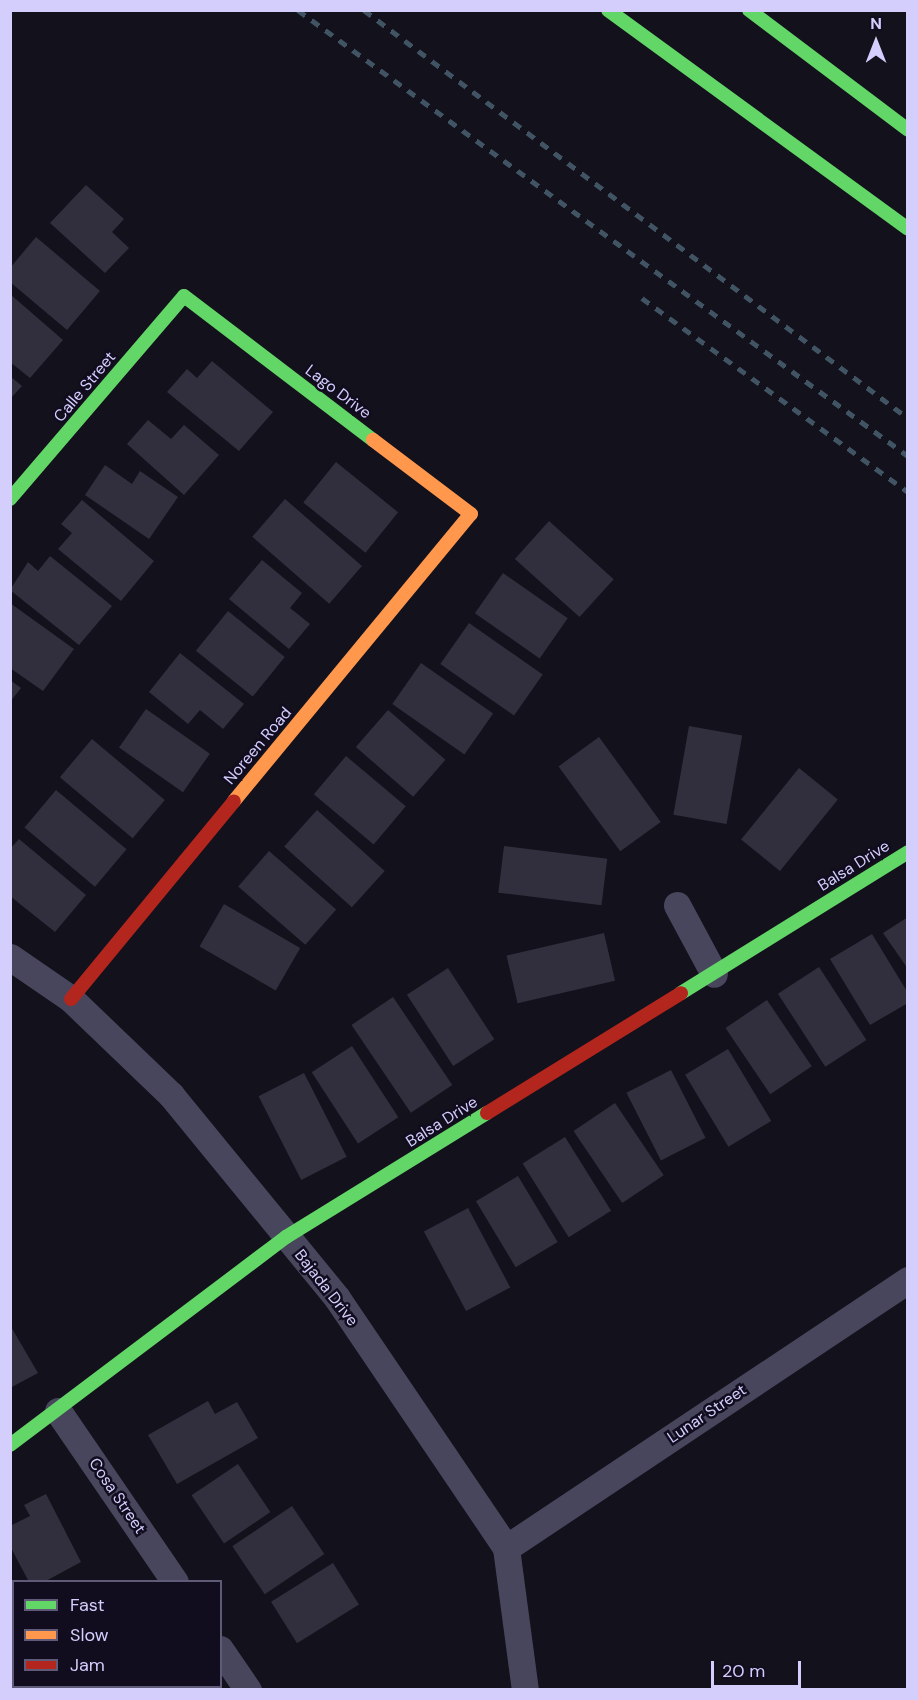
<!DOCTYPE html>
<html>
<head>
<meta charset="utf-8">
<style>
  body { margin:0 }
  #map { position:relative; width:918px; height:1700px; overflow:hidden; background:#13111b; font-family:"DM Sans",sans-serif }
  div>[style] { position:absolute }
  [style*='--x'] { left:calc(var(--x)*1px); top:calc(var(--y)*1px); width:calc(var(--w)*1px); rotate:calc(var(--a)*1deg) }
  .building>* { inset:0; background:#312f3d; transform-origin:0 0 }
  .street>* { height:27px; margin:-13.5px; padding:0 13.5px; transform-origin:13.5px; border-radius:13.5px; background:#48465c }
  .fast>* { height:14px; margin:-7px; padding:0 7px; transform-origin:7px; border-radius:7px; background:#63d668 }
  .slow>* { height:14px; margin:-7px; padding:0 7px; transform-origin:7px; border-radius:7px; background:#ff974d }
  .jam>* { height:14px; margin:-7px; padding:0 7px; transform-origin:7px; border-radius:7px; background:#b3261e }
  .rail>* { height:4.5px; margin-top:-2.25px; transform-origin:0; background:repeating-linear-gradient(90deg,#415463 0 9px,transparent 0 17px) }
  span { translate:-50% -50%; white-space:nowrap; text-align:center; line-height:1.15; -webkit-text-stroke:5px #110d1f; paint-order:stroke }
  .street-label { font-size:16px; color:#d4cefd }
  .frame { position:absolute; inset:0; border:12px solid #d4cefd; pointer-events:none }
  .legend { position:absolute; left:12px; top:1580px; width:210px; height:108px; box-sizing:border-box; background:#110d1f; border:2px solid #5f5a78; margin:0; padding:8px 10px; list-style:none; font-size:18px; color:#d4cefd }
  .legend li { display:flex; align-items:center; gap:12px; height:30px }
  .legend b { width:30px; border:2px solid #5f5a78 }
  .north { position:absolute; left:846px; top:12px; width:60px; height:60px; -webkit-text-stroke:4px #110d1f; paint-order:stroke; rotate:0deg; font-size:16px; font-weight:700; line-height:24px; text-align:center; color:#d4cefd }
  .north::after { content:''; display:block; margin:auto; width:21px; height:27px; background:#d4cefd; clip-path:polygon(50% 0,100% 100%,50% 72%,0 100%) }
  .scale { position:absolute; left:711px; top:1661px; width:90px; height:27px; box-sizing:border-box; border:3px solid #d4cefd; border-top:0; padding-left:8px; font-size:18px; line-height:21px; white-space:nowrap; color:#d4cefd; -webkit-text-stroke:4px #110d1f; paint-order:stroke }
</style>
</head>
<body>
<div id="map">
  <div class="building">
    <i style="clip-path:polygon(86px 185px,124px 219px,112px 232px,129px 248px,105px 273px,50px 223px)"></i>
    <i style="clip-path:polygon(36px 237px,100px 291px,67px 330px,10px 282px,10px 268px)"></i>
    <i style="clip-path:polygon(10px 294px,63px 340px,30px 378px,10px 362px)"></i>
    <i style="clip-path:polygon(212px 361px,273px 412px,239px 451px,167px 392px,187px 369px,197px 378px)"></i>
    <i style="clip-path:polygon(10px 376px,22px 386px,10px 399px)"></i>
    <i style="clip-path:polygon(148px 420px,171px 439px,184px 425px,219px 455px,184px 495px,127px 444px)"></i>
    <i style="left:336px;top:462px;width:80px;height:52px;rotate:39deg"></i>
    <i style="clip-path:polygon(105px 465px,132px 484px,140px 471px,178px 497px,149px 539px,85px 495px)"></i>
    <i style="left:285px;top:499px;width:102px;height:50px;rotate:41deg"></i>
    <i style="clip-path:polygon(82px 500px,154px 561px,121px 601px,58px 549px,72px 533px,61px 524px)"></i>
    <i style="left:549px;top:521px;width:87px;height:51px;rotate:42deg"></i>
    <i style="clip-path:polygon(50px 556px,112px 606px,79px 645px,10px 590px,28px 562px,38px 571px)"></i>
    <i style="clip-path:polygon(262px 560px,302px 593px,290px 608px,310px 624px,289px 649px,229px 599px)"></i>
    <i style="left:503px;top:573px;width:79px;height:49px;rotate:35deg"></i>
    <i style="clip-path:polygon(10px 603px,74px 649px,43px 691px,10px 668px)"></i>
    <i style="left:228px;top:611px;width:73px;height:51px;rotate:39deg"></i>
    <i style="left:469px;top:623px;width:90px;height:50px;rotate:35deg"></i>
    <i style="clip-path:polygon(180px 653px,244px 704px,223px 729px,200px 710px,188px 724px,149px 692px)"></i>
    <i style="left:421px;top:663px;width:88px;height:50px;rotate:35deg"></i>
    <i style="clip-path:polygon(10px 680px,21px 688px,10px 702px)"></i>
    <i style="left:146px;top:709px;width:78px;height:47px;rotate:35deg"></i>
    <i style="left:388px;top:710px;width:76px;height:49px;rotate:41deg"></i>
    <i style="left:689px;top:726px;width:54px;height:90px;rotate:10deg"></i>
    <i style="left:599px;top:737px;width:105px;height:50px;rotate:54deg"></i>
    <i style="left:92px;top:739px;width:95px;height:50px;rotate:40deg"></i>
    <i style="left:346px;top:756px;width:78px;height:50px;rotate:40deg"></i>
    <i style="left:799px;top:768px;width:50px;height:92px;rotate:39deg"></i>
    <i style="left:56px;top:790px;width:92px;height:49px;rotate:40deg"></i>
    <i style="left:317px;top:810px;width:91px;height:49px;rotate:42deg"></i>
    <i style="clip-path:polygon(19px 839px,86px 895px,55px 932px,10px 896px,10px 849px)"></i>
    <i style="left:504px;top:846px;width:104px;height:47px;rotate:7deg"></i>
    <i style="left:269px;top:851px;width:89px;height:47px;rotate:41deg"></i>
    <i style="left:224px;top:904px;width:88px;height:49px;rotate:30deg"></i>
    <i style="clip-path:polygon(908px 917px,908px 969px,883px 933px)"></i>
    <i style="left:604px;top:933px;width:49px;height:100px;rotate:77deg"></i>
    <i style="clip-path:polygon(872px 934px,908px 993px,908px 1003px,870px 1025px,830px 959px)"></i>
    <i style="left:819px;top:967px;width:87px;height:49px;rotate:57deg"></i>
    <i style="left:448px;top:968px;width:85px;height:49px;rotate:57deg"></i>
    <i style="left:393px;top:997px;width:106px;height:50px;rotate:56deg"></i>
    <i style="left:767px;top:1000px;width:80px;height:50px;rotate:56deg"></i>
    <i style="left:352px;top:1046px;width:85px;height:48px;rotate:57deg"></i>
    <i style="left:728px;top:1049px;width:84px;height:50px;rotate:59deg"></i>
    <i style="left:671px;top:1070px;width:76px;height:50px;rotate:63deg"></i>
    <i style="left:304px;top:1073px;width:94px;height:51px;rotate:63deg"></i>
    <i style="left:615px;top:1103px;width:87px;height:50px;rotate:56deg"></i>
    <i style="left:565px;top:1137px;width:87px;height:50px;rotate:58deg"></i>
    <i style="left:518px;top:1176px;width:77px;height:49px;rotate:59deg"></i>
    <i style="left:468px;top:1208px;width:90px;height:50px;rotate:62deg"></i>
    <i style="clip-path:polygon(10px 1325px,38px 1373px,10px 1388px)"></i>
    <i style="clip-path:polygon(208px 1401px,215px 1414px,237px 1402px,258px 1438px,177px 1484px,148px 1435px)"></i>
    <i style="left:238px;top:1464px;width:58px;height:56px;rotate:56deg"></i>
    <i style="clip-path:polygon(46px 1494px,81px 1562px,44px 1582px,29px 1582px,10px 1546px,10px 1526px,30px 1516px,24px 1505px)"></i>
    <i style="left:292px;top:1506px;width:58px;height:72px;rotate:56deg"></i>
    <i style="left:333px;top:1563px;width:49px;height:73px;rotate:58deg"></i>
    <i style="left:114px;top:1686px;width:55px;height:7px"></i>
  </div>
  <div class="street">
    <i style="--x:677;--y:905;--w:78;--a:61.8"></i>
    <i style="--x:10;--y:957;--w:74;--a:34.5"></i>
    <i style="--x:71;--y:999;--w:139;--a:43.8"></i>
    <i style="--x:171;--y:1095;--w:262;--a:50.7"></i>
    <i style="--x:337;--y:1298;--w:302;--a:55.9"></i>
    <i style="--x:506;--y:1548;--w:143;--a:82.4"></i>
    <i style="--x:58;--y:1411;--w:207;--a:55.6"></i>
    <i style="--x:506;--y:1548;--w:483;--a:-33.7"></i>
    <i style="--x:220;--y:1649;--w:50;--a:55.7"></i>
  </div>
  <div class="fast">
    <i style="--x:608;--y:10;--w:371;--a:36.1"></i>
    <i style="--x:749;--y:10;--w:199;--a:37"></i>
    <i style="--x:10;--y:499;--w:267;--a:-49.4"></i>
    <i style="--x:184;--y:296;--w:238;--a:37.3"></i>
    <i style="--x:681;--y:993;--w:267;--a:-31.8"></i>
    <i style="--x:10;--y:1445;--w:346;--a:-37"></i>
    <i style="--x:286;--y:1237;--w:236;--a:-31.7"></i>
  </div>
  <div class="slow">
    <i style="--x:234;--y:801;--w:372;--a:-50.5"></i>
    <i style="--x:471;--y:514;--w:123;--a:-142.9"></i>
  </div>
  <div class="jam">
    <i style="--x:71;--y:999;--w:256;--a:-50.5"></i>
    <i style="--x:487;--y:1113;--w:228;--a:-31.7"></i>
  </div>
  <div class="rail">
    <i style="--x:298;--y:10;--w:756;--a:36.17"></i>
    <i style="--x:364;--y:10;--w:680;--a:36.87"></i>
    <i style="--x:642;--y:298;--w:329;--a:36.1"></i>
  </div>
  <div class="street-label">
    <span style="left:85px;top:387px;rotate:-50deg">Calle Street</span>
    <span style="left:338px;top:392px;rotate:37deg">Lago Drive</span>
    <span style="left:258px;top:746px;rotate:-50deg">Noreen Road</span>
    <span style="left:854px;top:866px;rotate:-32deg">Balsa Drive</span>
    <span style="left:442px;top:1122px;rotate:-32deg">Balsa Drive</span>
    <span style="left:326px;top:1288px;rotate:52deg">Bajada Drive</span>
    <span style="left:707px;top:1414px;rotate:-34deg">Lunar Street</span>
    <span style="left:117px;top:1496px;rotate:56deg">Cosa Street</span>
  </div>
  <div class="frame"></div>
  <ul class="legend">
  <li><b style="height:8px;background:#63d668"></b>Fast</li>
  <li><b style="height:8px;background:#ff974d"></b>Slow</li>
  <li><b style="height:8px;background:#b3261e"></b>Jam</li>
  </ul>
  <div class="north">N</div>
  <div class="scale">20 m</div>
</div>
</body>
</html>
